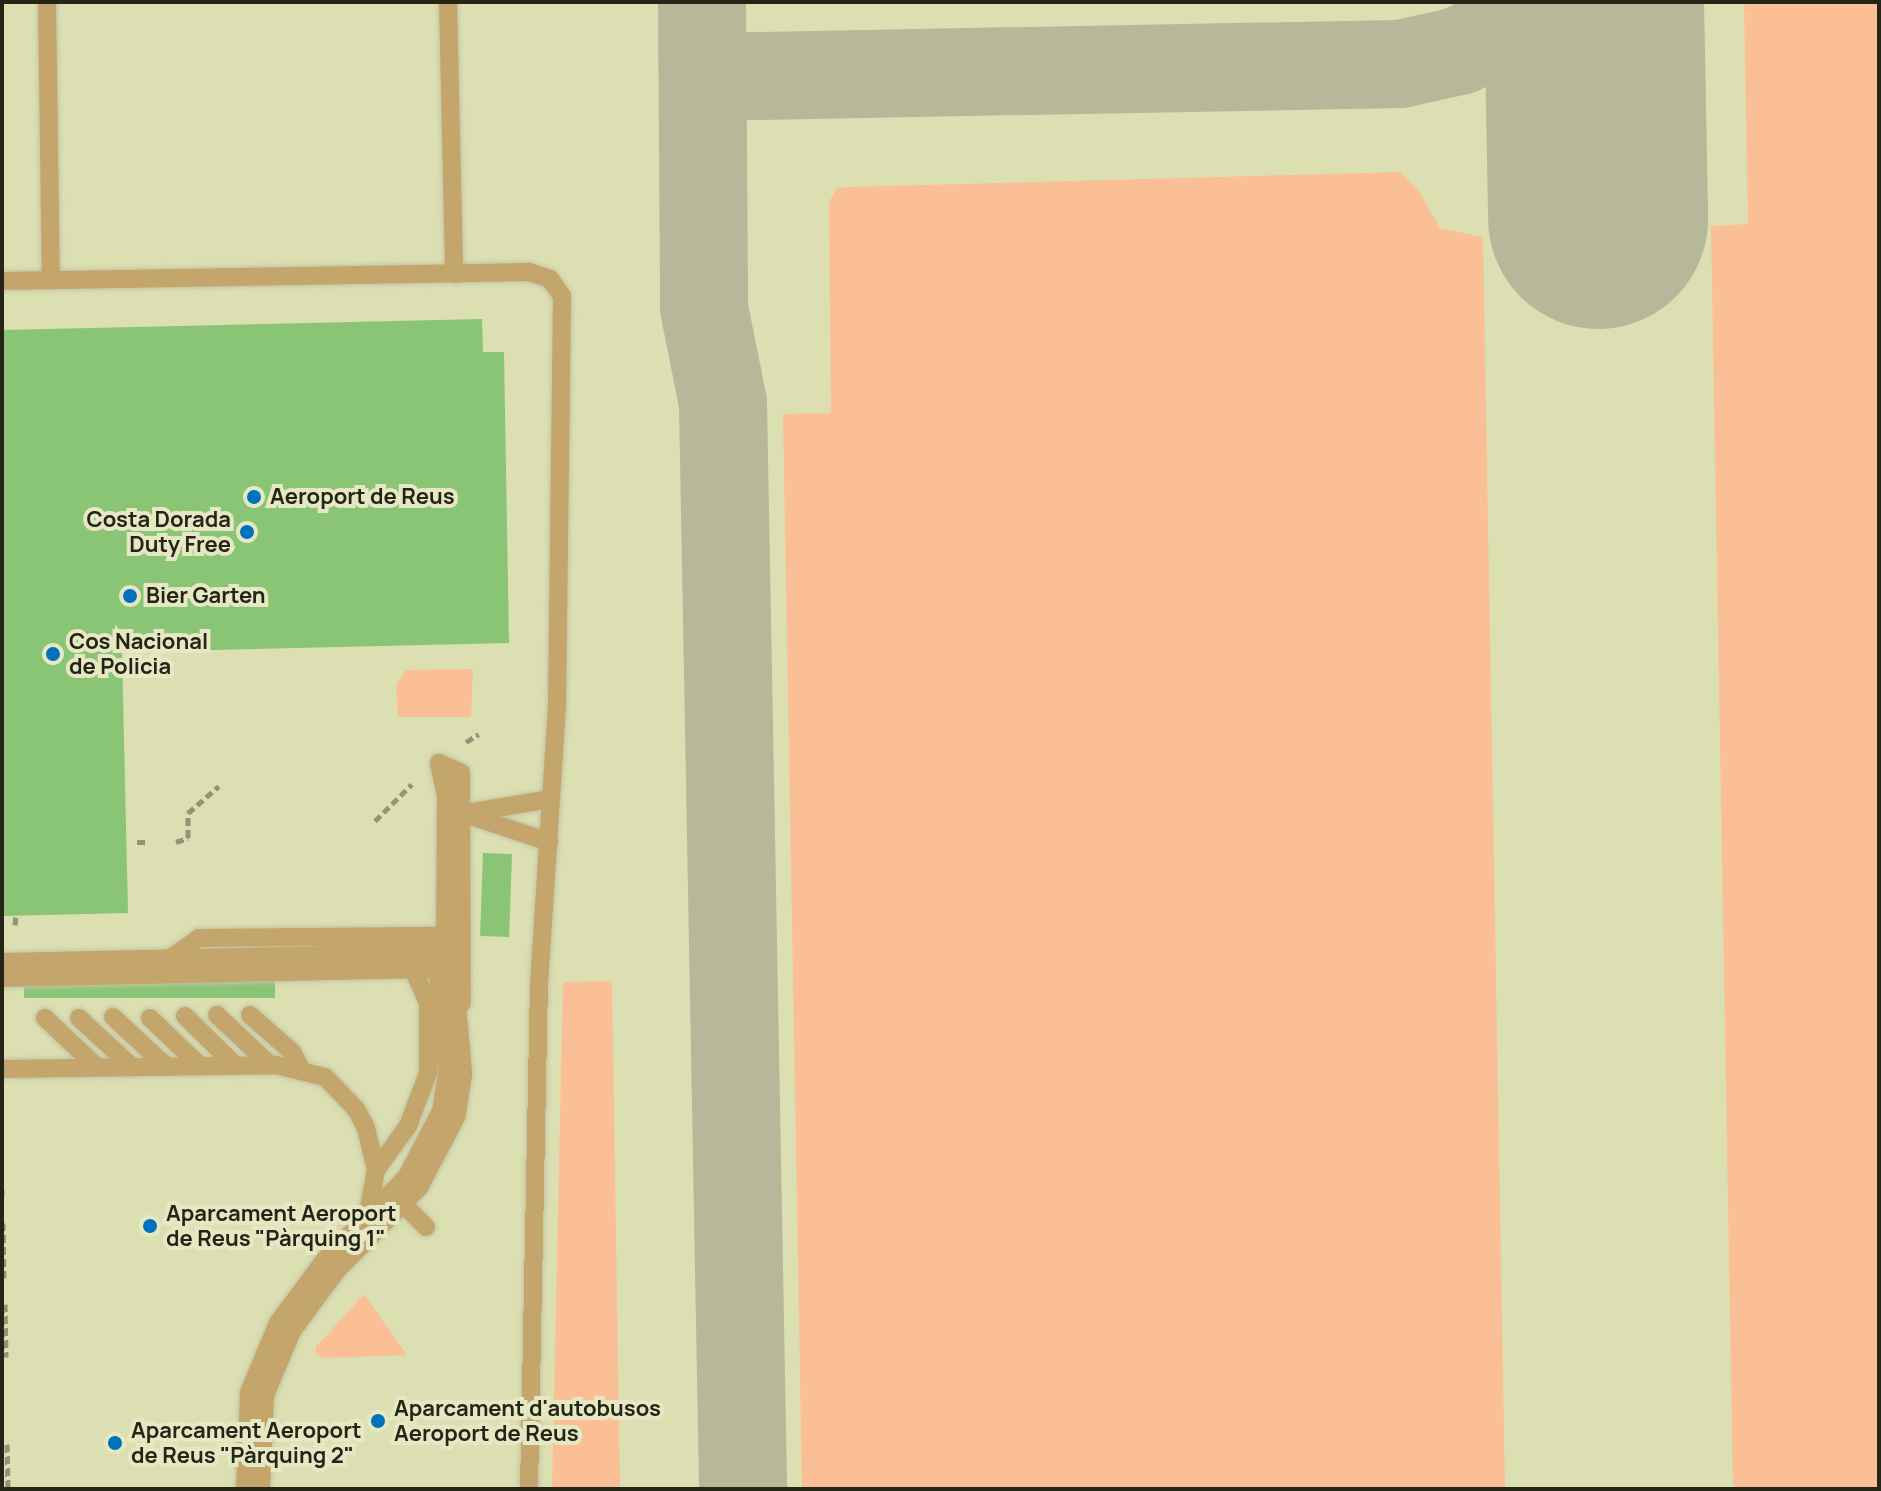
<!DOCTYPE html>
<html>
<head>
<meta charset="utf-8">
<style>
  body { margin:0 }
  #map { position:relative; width:1881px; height:1491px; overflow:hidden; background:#e6e8c3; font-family:Manrope,sans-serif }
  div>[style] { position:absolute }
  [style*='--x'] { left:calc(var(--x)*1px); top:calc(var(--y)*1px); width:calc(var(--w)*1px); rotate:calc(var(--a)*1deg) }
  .built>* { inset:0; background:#dcdfb2; transform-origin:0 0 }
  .green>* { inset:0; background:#fbbf96 }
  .taxiway>* { height:88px; margin:-44px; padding:0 44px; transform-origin:44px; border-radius:44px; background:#b6b899 }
  .runway>* { height:220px; margin:-110px; padding:0 110px; transform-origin:110px; border-radius:110px; background:#b6b899 }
  .building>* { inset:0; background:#8ac575; transform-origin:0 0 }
  .path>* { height:5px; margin-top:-2.5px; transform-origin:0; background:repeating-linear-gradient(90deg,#929378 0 8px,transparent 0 12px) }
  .roads { filter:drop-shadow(0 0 2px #c3c5a4) drop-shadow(0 0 2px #c3c5a4) }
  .service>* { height:18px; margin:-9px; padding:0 9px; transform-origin:9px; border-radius:9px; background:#c4a56c }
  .minor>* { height:34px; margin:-17px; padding:0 17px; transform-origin:17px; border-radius:17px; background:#c4a56c }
  .dots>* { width:22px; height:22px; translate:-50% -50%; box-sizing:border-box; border:4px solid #e6e8c3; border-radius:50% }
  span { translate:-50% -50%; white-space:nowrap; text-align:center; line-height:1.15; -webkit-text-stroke:8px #e6e8c3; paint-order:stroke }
  .poi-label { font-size:22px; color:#242417; font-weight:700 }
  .left { translate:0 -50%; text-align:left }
  .right { translate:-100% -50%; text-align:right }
  .frame { position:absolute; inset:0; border:4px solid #242417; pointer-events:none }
</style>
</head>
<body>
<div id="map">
  <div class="built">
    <i style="left:2px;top:2px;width:1877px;height:1487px"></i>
  </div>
  <div class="green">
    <i style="clip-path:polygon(1744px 2px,1879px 2px,1879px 1489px,1733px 1489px,1711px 226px,1748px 224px)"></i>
    <i style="clip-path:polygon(1400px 172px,1418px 190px,1440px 228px,1483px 237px,1505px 1489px,802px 1489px,783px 414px,831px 413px,829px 202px,837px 188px,848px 187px)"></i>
    <i style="clip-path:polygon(473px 669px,471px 717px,398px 717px,396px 684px,406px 670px)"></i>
    <i style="clip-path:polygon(612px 981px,620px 1489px,552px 1489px,563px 982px)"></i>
    <i style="clip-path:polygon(364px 1294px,407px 1355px,323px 1358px,316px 1354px,316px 1347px)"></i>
  </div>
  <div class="taxiway">
    <i style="--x:702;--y:2;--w:306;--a:89.6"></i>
    <i style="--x:704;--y:308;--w:97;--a:78.7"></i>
    <i style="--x:723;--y:403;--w:1086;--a:88.94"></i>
    <i style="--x:703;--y:77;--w:697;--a:-1.07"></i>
    <i style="--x:1400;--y:64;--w:60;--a:-12.4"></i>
    <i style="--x:1459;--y:51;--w:31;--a:-27"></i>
    <i style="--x:1487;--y:37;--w:56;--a:-38.5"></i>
  </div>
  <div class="runway">
    <i style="--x:1594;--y:2;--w:217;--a:88.9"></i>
  </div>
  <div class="building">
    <i style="clip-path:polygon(482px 319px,483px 352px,504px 352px,509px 643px,122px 652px,128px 913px,2px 916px,2px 330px)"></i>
    <i style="left:483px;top:853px;width:29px;height:83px;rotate:2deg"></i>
    <i style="left:275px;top:982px;width:16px;height:251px;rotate:90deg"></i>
  </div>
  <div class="path">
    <i style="--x:466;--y:742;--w:15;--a:-32"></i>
    <i style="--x:375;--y:821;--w:52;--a:-45"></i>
    <i style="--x:137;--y:842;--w:9;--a:0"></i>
    <i style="--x:176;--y:842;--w:13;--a:-18"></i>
    <i style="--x:188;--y:838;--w:25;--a:-90"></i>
    <i style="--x:188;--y:813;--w:41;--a:-41.1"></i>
    <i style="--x:15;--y:925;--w:9;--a:-84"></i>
    <i style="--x:2;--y:1189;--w:7;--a:90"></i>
    <i style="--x:3;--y:1223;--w:55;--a:89"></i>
    <i style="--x:5;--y:1304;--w:53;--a:88.9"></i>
    <i style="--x:7;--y:1444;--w:45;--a:88.7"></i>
  </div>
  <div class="roads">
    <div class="service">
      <i style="--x:47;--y:2;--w:277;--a:89.2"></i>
      <i style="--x:448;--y:2;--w:272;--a:88.7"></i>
      <i style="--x:2;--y:281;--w:527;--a:-0.98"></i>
      <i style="--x:529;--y:272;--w:22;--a:18"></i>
      <i style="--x:550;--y:279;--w:21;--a:55"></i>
      <i style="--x:562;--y:296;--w:410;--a:90.7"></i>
      <i style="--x:557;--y:706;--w:277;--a:93.7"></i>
      <i style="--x:539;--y:982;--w:507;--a:91.13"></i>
      <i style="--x:439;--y:763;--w:24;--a:24"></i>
      <i style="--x:461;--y:773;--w:230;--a:89.8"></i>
      <i style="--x:439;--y:763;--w:33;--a:78"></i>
      <i style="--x:446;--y:795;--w:152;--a:90.4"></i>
      <i style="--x:462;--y:813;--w:92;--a:18.4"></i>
      <i style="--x:467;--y:813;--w:85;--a:-9.5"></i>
      <i style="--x:164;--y:963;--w:43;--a:-35.5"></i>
      <i style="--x:199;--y:938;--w:246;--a:-0.5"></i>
      <i style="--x:217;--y:1015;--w:73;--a:43.3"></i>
      <i style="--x:250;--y:1015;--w:56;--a:41.4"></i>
      <i style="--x:292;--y:1052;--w:18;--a:61"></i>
      <i style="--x:185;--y:1016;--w:70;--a:44.4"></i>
      <i style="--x:113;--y:1017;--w:72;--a:42.8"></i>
      <i style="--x:45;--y:1018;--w:70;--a:43.3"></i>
      <i style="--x:79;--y:1018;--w:71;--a:42.7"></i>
      <i style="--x:150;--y:1018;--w:69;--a:43.8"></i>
      <i style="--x:2;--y:1069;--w:274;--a:-0.8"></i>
      <i style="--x:276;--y:1065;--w:50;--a:13.8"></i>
      <i style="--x:325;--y:1077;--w:45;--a:45.9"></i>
      <i style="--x:356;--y:1109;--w:21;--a:62"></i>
      <i style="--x:366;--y:1128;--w:43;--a:76.6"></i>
      <i style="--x:376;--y:1170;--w:55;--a:100.5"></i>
      <i style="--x:376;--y:1170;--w:54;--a:-54"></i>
      <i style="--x:408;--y:1126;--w:57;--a:-69.3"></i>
      <i style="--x:428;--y:1073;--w:70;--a:-90"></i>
      <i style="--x:428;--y:1003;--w:45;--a:-113.7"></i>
      <i style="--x:397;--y:1198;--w:41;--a:45"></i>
    </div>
    <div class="minor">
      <i style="--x:2;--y:970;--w:443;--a:-1.2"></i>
      <i style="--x:445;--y:961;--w:113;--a:84.9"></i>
      <i style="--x:455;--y:1074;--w:39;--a:99"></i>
      <i style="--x:449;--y:1113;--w:78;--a:117.6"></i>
      <i style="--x:413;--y:1182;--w:118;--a:134.7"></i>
      <i style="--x:330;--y:1266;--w:76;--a:126.4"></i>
      <i style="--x:285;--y:1327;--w:73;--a:112.7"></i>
      <i style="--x:257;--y:1394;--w:95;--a:92.4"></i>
    </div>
  </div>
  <div class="dots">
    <i style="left:254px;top:497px;background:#0071bb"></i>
    <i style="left:247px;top:532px;background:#0071bb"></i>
    <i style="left:130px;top:596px;background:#0071bb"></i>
    <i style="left:53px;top:654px;background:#0071bb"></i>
    <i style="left:150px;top:1226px;background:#0071bb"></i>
    <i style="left:378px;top:1421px;background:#0071bb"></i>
    <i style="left:115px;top:1443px;background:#0071bb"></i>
  </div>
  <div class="poi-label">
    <span class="left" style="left:270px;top:497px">Aeroport de Reus</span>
    <span class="right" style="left:231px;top:532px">Costa Dorada<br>Duty Free</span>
    <span class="left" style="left:146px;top:596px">Bier Garten</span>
    <span class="left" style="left:69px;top:654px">Cos Nacional<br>de Policia</span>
    <span class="left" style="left:166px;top:1226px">Aparcament Aeroport<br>de Reus "Pàrquing 1"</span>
    <span class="left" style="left:394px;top:1421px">Aparcament d'autobusos<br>Aeroport de Reus</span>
    <span class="left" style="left:131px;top:1443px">Aparcament Aeroport<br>de Reus "Pàrquing 2"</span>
  </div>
  <div class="frame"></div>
</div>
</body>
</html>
